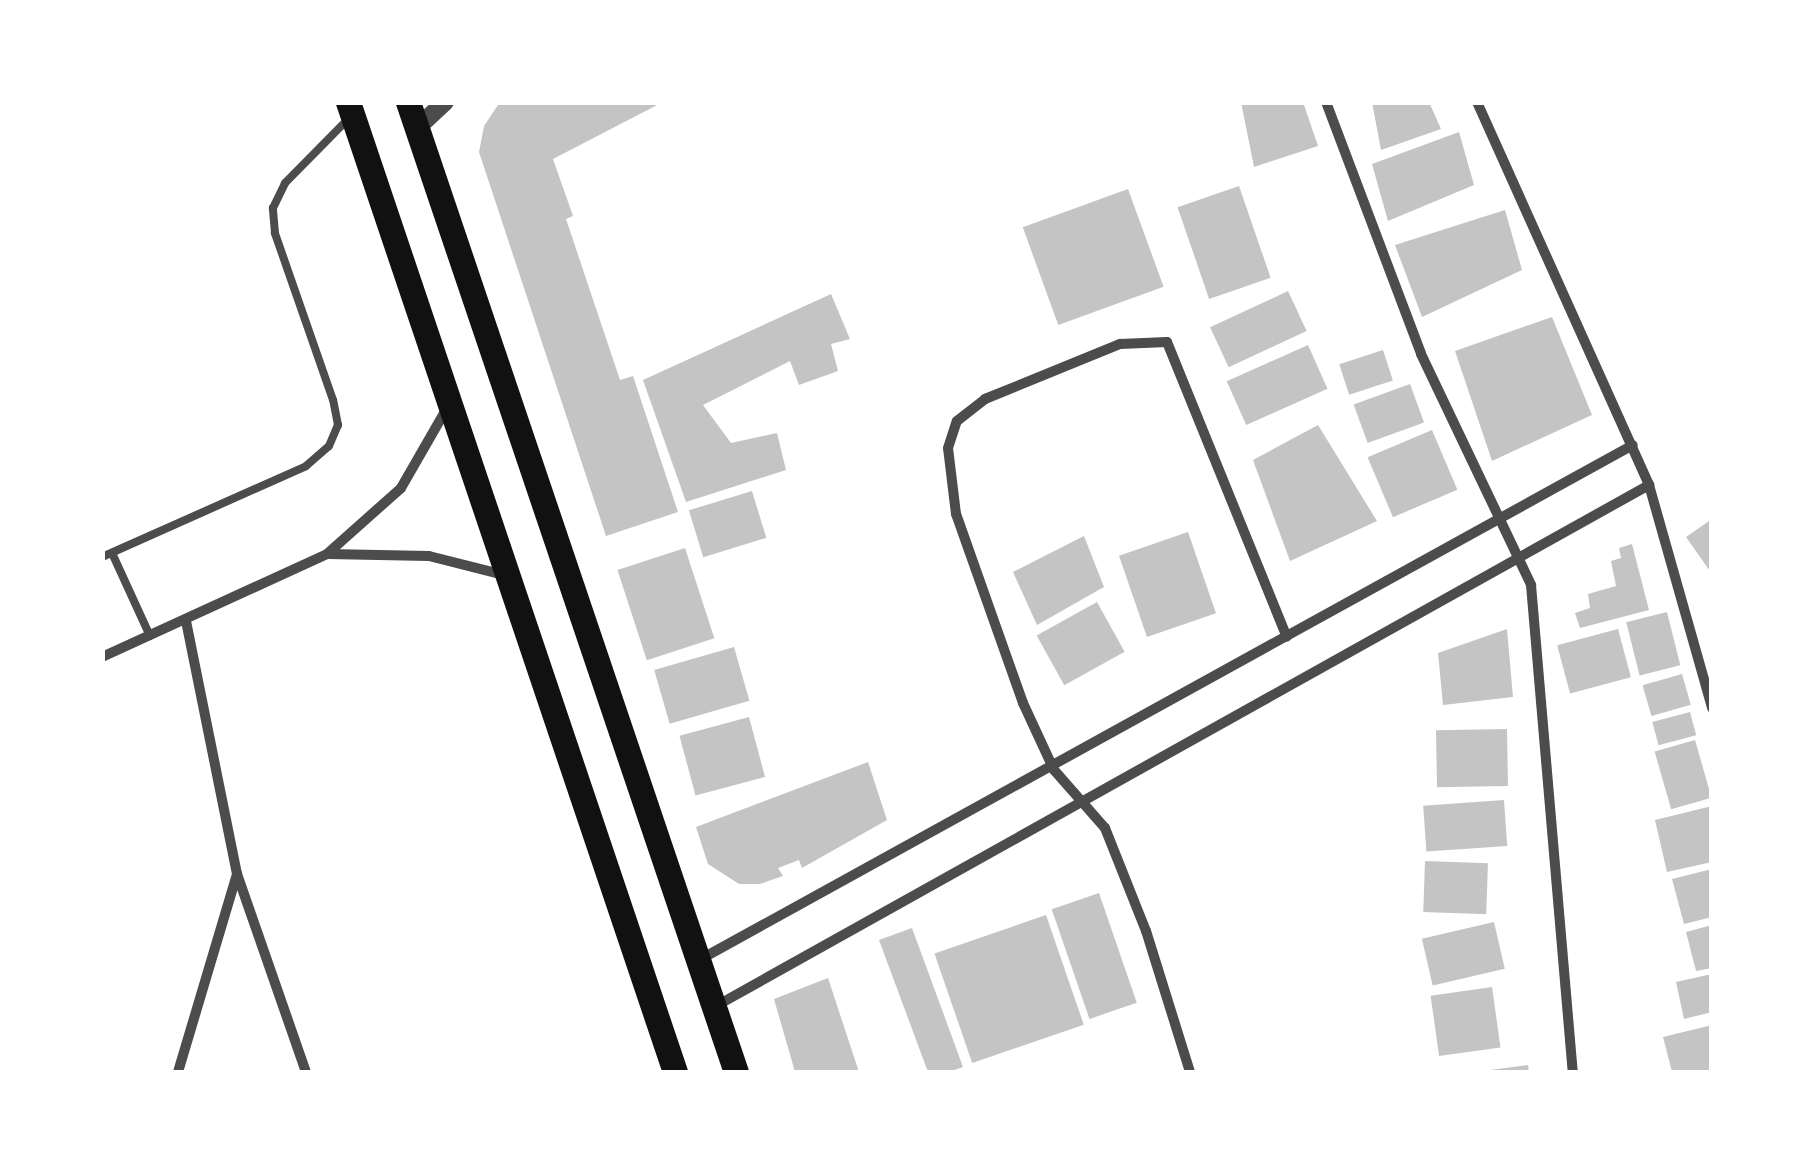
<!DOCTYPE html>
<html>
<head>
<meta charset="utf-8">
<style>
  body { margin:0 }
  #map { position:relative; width:1814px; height:1175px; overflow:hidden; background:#fff; font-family:Barlow,sans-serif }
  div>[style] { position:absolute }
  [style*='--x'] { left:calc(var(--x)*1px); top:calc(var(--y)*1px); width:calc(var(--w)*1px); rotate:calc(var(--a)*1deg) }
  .building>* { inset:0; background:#c4c4c4; transform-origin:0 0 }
  .service>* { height:8px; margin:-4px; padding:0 4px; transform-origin:4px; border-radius:4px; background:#4c4c4c }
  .minor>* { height:10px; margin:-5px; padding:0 5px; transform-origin:5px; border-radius:5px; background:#4c4c4c }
  .tertiary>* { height:18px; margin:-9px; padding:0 9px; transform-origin:9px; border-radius:9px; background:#4c4c4c }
  .trunk>* { height:25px; margin:-12.5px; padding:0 12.5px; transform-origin:12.5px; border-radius:12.5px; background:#111 }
  span { translate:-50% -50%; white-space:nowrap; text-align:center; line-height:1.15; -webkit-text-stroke:10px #fff; paint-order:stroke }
  .frame { position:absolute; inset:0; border:105px solid #fff; pointer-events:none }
</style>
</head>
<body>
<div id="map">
  <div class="building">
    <i style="clip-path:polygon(500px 102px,663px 102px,553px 159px,573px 216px,566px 219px,620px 380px,633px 376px,678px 512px,606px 536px,479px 152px,484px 126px)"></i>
    <i style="clip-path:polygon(1241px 102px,1303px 102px,1318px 146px,1254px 167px)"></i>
    <i style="clip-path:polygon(1372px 102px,1429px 102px,1441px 129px,1381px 150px)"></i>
    <i style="clip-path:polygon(1459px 132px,1474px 185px,1388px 221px,1372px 164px)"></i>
    <i style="left:1239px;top:186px;width:97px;height:65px;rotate:71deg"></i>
    <i style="left:1128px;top:189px;width:104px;height:112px;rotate:70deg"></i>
    <i style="clip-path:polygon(1505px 210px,1522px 270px,1422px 317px,1395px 245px)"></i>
    <i style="left:1288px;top:291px;width:44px;height:86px;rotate:65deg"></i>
    <i style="clip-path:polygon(831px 294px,850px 339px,831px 344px,838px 371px,799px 385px,790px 361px,703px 405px,731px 443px,777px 433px,786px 470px,686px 502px,643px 380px)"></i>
    <i style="clip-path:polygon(1552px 317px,1592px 415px,1492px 461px,1455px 351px)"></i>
    <i style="left:1308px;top:345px;width:48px;height:89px;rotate:66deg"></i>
    <i style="left:1383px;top:350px;width:32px;height:46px;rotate:72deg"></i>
    <i style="left:1410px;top:384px;width:41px;height:60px;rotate:70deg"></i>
    <i style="clip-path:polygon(1318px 425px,1377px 521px,1290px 561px,1253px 460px)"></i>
    <i style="left:1432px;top:430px;width:65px;height:70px;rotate:67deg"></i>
    <i style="left:752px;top:491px;width:49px;height:66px;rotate:73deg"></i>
    <i style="clip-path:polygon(1712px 519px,1712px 574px,1686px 537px)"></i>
    <i style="left:1188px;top:532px;width:86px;height:73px;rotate:71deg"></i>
    <i style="clip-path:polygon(1084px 536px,1104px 587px,1037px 625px,1013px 572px)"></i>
    <i style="clip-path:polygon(1632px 544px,1649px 610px,1580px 628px,1575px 613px,1590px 608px,1588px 594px,1616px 586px,1611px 561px,1621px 558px,1619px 548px)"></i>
    <i style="left:685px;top:548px;width:95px;height:71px;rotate:72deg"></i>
    <i style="left:1097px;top:602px;width:57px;height:69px;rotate:61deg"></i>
    <i style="left:1667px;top:612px;width:55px;height:42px;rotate:76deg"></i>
    <i style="clip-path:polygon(1507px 629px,1513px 697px,1443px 705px,1438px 653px)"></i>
    <i style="left:1618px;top:629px;width:50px;height:63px;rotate:75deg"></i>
    <i style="left:734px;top:647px;width:56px;height:83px;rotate:74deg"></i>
    <i style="left:1682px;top:674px;width:32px;height:41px;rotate:74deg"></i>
    <i style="left:1690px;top:712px;width:24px;height:39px;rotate:75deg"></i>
    <i style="left:749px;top:717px;width:62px;height:72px;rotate:75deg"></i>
    <i style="left:1507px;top:729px;width:57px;height:71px;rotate:89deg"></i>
    <i style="left:1695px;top:740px;width:60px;height:42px;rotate:74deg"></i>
    <i style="clip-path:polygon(868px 762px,887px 820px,802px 868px,799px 860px,778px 868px,783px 876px,760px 884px,739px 884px,708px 864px,696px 827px)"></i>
    <i style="left:1504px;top:800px;width:46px;height:81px;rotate:86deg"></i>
    <i style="clip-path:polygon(1712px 806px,1712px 862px,1667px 872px,1655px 820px)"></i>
    <i style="left:1425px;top:861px;width:63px;height:51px;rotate:2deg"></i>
    <i style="clip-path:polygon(1712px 869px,1712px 917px,1684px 924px,1672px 879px)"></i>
    <i style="left:1099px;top:893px;width:116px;height:50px;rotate:71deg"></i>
    <i style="left:1046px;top:915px;width:116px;height:118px;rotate:71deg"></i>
    <i style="left:1494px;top:922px;width:48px;height:74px;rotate:77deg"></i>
    <i style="clip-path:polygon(1712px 925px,1712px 968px,1696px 971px,1686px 932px)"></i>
    <i style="clip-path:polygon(912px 928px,963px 1067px,949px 1072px,928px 1072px,879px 940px)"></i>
    <i style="clip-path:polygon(1712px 974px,1712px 1012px,1684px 1019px,1676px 982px)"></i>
    <i style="clip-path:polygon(828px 978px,859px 1072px,795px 1072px,774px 999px)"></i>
    <i style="left:1492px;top:987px;width:61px;height:62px;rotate:82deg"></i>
    <i style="clip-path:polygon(1712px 1025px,1712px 1072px,1672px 1072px,1663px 1037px)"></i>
    <i style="clip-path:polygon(1528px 1065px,1529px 1072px,1491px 1072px,1490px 1070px)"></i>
  </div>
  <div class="service">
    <i style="--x:112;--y:553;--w:91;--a:65.4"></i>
    <i style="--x:102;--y:557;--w:223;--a:-24"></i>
    <i style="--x:306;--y:466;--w:30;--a:-41"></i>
    <i style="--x:329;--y:446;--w:23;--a:-67"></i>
    <i style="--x:338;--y:425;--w:25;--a:-101"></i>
    <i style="--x:333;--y:400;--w:177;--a:-109.2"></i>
    <i style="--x:275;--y:233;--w:25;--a:-95"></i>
    <i style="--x:273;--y:208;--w:28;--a:-64"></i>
    <i style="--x:285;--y:183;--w:91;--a:-45.4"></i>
  </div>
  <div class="minor">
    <i style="--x:1326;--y:102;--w:269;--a:69.3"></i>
    <i style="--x:1421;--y:354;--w:256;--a:64.5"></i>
    <i style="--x:1531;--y:585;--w:489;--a:85.1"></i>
    <i style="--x:1477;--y:102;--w:420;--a:65.8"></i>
    <i style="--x:1649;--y:485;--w:232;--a:74.2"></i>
    <i style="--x:328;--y:554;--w:101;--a:1.1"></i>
    <i style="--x:429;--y:556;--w:77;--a:14.2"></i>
    <i style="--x:186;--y:621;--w:258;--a:78.6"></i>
    <i style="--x:237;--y:874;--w:210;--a:70.8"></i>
    <i style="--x:102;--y:657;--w:247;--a:-24.6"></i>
    <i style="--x:327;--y:554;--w:99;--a:-41.7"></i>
    <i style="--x:401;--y:488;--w:92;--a:-60.1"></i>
    <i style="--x:701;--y:959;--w:1064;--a:-28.88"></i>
    <i style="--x:716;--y:1006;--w:1069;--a:-29.18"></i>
    <i style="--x:178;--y:1072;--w:207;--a:-73.4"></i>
    <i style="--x:1190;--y:1072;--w:148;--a:-107.3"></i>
    <i style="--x:1146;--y:931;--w:111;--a:-111.7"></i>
    <i style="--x:1105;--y:828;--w:77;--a:-131.3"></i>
    <i style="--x:1054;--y:770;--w:74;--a:-114.8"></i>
    <i style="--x:1023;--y:703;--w:201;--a:-109.5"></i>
    <i style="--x:956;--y:514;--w:66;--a:-96.9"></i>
    <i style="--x:948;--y:448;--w:28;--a:-72"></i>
    <i style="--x:957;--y:421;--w:36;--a:-38"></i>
    <i style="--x:985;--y:399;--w:146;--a:-22.2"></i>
    <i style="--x:1120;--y:344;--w:47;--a:-2.4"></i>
    <i style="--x:1167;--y:342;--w:318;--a:67.9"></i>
  </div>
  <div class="tertiary">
    <i style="--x:416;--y:129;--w:40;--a:-43"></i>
  </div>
  <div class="trunk">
    <i style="--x:348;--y:102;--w:1024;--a:71.37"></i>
    <i style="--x:408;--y:102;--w:1024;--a:71.32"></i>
  </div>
  <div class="frame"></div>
</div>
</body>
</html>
